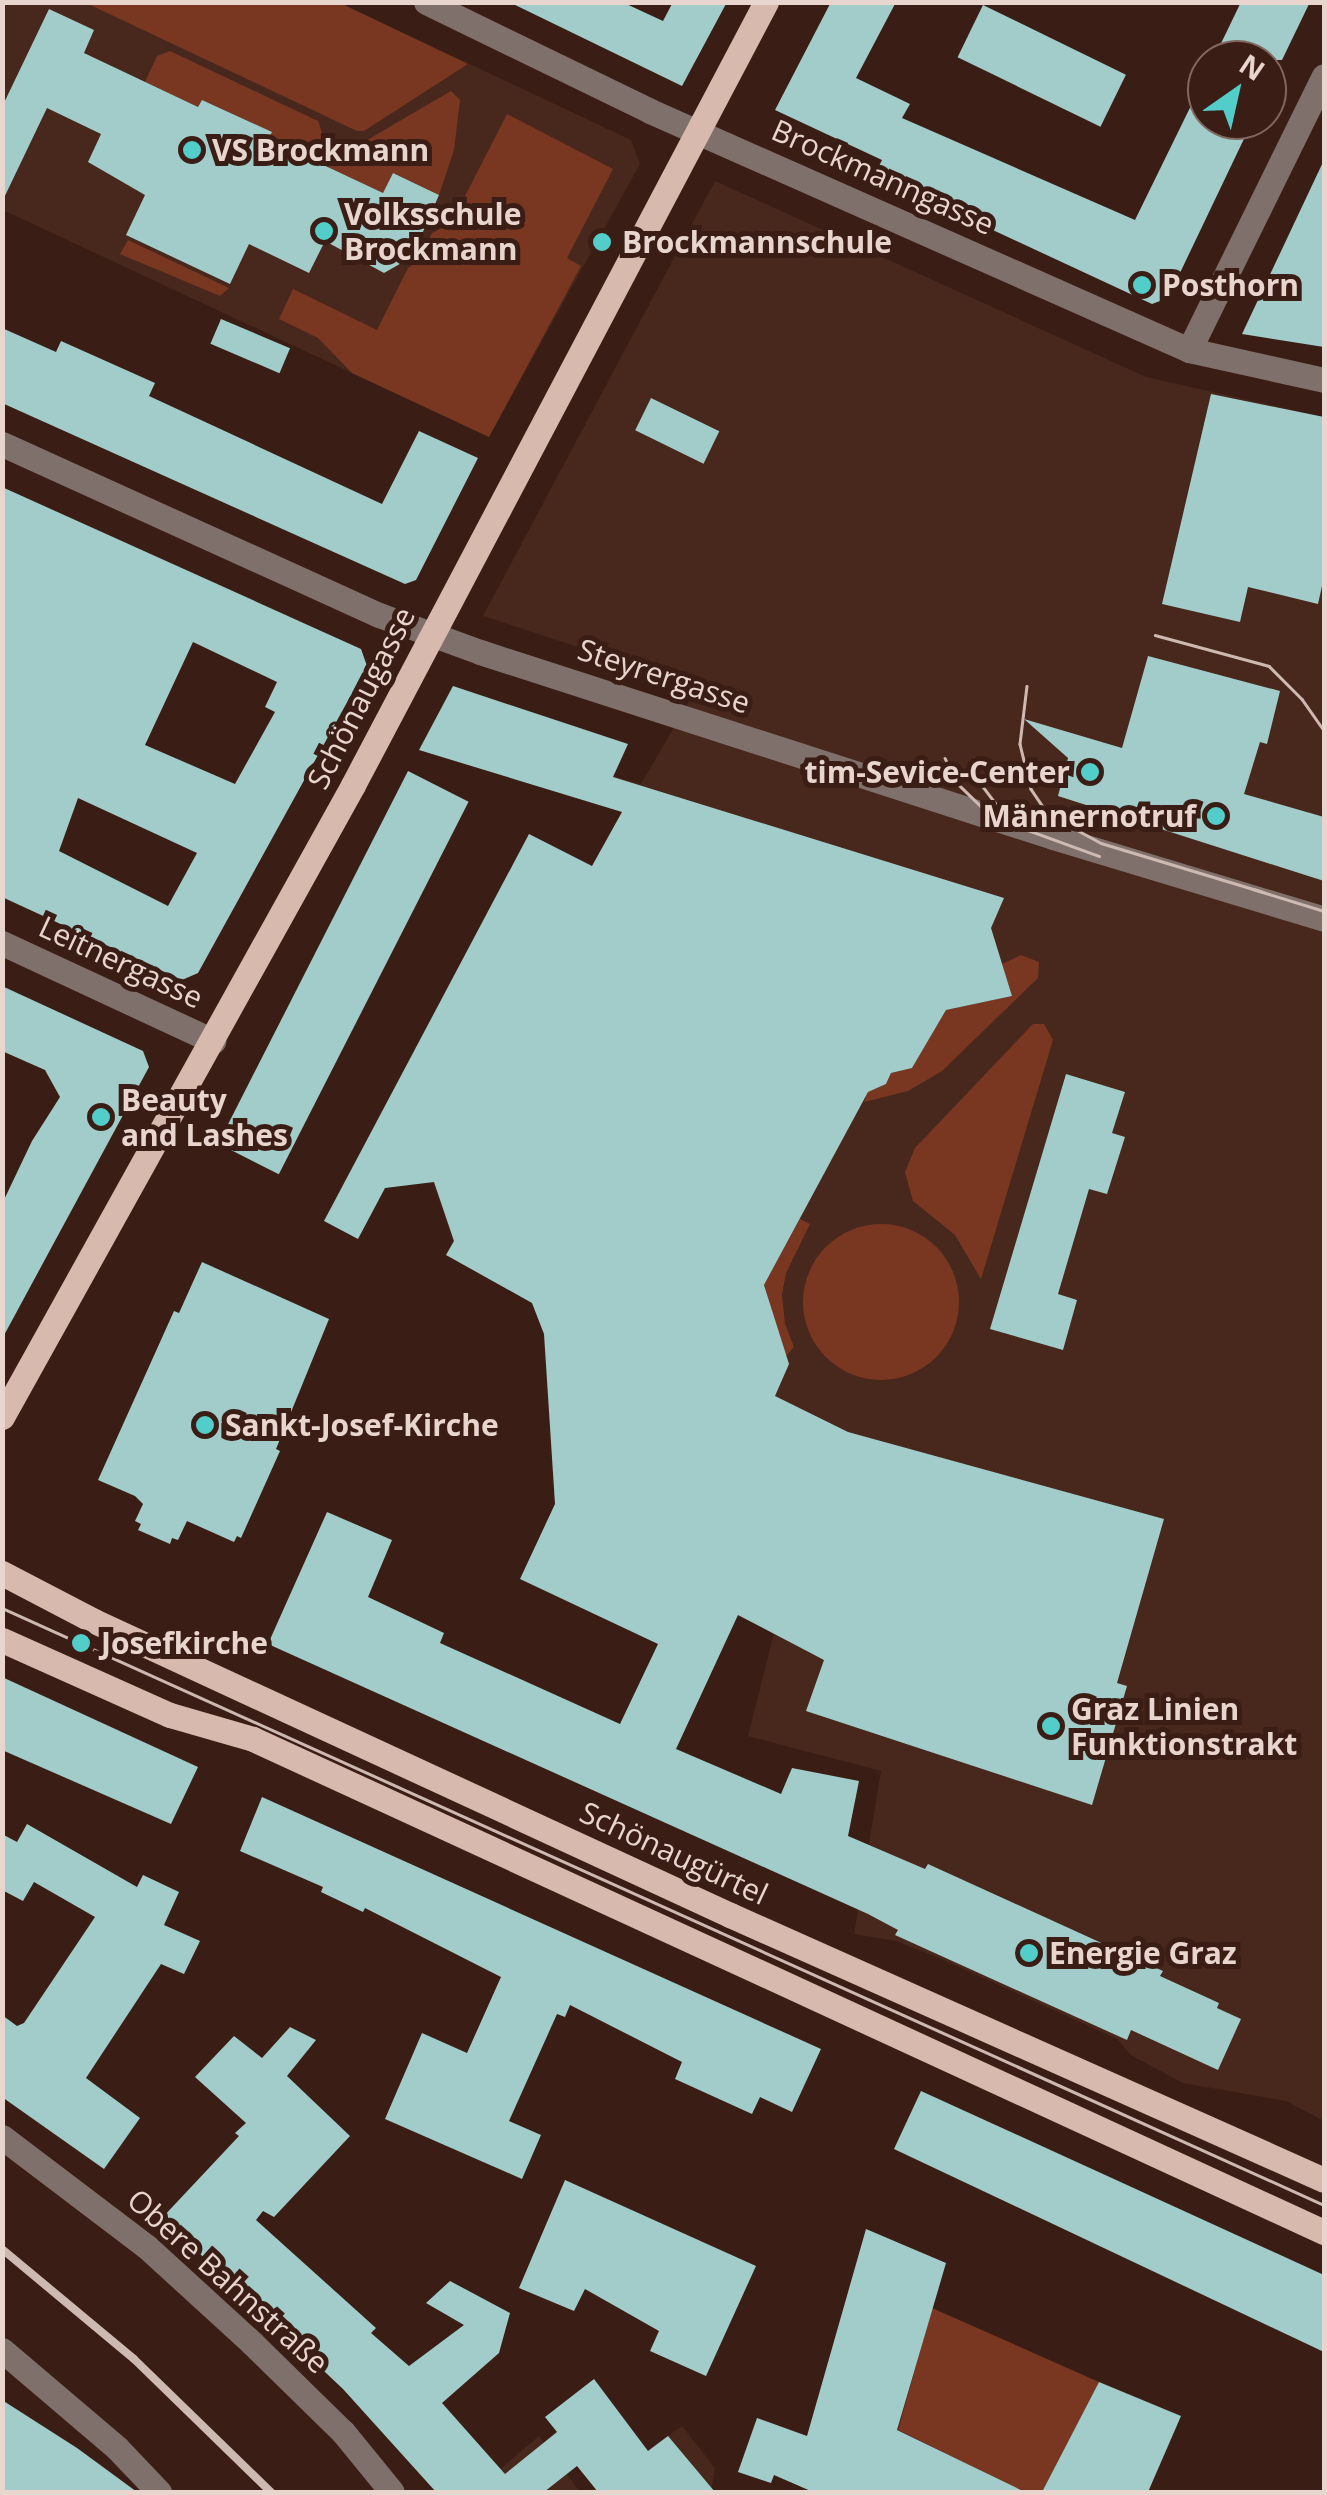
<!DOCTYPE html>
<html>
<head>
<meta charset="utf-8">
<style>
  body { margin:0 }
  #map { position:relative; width:1327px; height:2495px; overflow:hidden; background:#3a1e15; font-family:"Open Sans",sans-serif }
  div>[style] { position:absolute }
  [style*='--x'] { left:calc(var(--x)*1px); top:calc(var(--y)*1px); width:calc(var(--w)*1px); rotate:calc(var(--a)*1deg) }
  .built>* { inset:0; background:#48271c }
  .green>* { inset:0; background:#793721 }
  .round { border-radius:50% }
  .building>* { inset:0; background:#a1ccca; transform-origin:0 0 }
  .minor>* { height:25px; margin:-12.5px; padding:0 12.5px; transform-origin:12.5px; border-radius:12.5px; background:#7f706b }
  .major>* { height:25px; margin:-12.5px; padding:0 12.5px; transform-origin:12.5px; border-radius:12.5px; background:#d8b9ae }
  .tram>* { height:2.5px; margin:-1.25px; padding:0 1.25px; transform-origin:1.25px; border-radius:1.25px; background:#cdb9b1 }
  .rail>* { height:8px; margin:-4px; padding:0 4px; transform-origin:4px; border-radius:4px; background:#cdb9b1 }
  .dots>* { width:28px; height:28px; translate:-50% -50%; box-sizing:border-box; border:5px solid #3a1e15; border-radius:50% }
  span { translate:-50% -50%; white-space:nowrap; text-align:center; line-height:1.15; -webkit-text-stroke:10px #3a1e15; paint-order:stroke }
  .poi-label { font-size:30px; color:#e8d5ce; font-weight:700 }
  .left { translate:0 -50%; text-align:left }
  .right { translate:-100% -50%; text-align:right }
  .street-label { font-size:30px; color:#e8d5ce }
  .frame { position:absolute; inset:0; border:5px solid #e8d5ce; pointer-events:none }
  .north { position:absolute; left:1187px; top:40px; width:100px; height:100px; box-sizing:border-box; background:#3a1e15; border:2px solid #80675f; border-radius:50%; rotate:34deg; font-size:28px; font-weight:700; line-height:40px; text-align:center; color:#e8d5ce }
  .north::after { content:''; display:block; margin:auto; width:35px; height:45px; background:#53cdc9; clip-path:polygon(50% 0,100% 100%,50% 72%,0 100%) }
</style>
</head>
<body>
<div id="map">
  <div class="built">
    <i style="clip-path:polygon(3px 3px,340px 3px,631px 140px,640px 164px,489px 437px,3px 210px)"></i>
    <i style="clip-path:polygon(715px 181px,1146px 377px,1324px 417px,1324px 2121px,1286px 2101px,1183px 2083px,1131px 2055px,1117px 2039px,946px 1961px,896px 1941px,854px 1934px,881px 1771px,748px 1736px,774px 1633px,545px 1525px,555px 1506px,544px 1334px,532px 1303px,446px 1255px,453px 1241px,433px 1182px,629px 799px,613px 776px,641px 784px,698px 686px,483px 616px)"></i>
    <i style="clip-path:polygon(682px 2426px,715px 2468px,711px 2492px,589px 2492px)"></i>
    <i style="clip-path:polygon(539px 2436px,580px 2492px,473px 2492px)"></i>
  </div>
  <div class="green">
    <i style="clip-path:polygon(86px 3px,340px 3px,468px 64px,364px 131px,357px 131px)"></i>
    <i style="clip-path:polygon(170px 51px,318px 121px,323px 135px,311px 160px,269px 139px,271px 132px,202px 100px,198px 107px,145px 82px,157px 56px)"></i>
    <i style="clip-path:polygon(451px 91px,460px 100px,454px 150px,439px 195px,393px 173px,383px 193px,328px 168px,333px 160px)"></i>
    <i style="clip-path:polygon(507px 114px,613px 169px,567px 258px,581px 266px,489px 437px,352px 373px,318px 338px,279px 319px,293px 289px,377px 330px,408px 268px,419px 261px,432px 233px,442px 228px,456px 203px,461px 204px)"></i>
    <i style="clip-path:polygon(128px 240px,229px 288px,220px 296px,120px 254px)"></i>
    <i style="clip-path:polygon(1021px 955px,1039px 962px,1038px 978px,942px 1071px,908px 1091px,864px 1102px,868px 1092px,886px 1084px,891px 1073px,912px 1068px,946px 1010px,1012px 996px,1002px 964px)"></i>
    <i style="clip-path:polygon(1033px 1024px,1044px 1024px,1053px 1040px,981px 1279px,955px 1235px,913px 1201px,905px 1172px,915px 1148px)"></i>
    <i style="clip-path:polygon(800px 1219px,810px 1224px,786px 1273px,782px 1295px,785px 1324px,794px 1347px,786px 1356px,777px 1351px,782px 1343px,764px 1285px)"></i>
    <i class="round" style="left:803px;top:1224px;width:156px;height:156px"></i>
    <i style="clip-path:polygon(932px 2308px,1099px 2382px,1042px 2492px,1024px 2492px,898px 2430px)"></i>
  </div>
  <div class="building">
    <i style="clip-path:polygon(509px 2px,622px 2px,663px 21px,673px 2px,727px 2px,682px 86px)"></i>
    <i style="clip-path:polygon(831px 2px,896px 2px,856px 78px,910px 104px,902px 118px,1135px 220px,1207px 73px,1207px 120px,1253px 120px,1168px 298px,1152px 304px,967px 218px,875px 174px,882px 160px,775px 110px)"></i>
    <i style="clip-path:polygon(1241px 2px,1310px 2px,1282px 60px,1213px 60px)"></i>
    <i style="left:983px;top:5px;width:159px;height:58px;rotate:26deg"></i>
    <i style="clip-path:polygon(49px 9px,94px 30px,84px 53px,198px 107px,202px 100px,272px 132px,268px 139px,383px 193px,393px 173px,439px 195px,412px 257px,384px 273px,325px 241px,309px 273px,249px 244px,230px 284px,126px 235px,145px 195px,88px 162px,101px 134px,47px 108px,2px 202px,2px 107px)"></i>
    <i style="clip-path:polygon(1324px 160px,1324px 347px,1242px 334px)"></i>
    <i style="left:221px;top:319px;width:75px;height:27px;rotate:23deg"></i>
    <i style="clip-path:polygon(2px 328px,56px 352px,61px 341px,155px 383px,149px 396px,382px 504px,419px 431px,478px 458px,416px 580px,405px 584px,2px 403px)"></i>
    <i style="clip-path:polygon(1211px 394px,1324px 417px,1324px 577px,1318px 604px,1248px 587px,1240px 622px,1162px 604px)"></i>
    <i style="left:651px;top:398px;width:76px;height:36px;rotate:26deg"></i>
    <i style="clip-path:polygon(evenodd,2px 487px,361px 649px,367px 666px,198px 973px,182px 980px,2px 897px,2px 487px,193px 642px,277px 682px,265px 707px,275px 712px,235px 784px,145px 745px,193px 642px,2px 487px,78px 798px,197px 853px,168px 906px,59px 851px,78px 798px)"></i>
    <i style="clip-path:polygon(1148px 656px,1280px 691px,1267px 744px,1260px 742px,1244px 794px,1324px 817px,1324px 881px,1058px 796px,1068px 758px,1024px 719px,1122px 748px)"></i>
    <i style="clip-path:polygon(453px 686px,628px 744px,613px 777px,1004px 898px,991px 928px,1012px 996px,946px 1010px,912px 1068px,891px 1073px,886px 1084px,868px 1092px,764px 1285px,789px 1364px,775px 1396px,848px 1432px,1164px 1519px,1117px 1683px,1127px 1686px,1092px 1805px,806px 1711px,824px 1660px,738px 1615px,676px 1749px,781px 1794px,792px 1768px,859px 1781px,848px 1836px,925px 1869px,928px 1864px,1163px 1971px,1160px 1976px,1219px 2003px,1217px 2008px,1241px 2019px,1218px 2070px,1131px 2030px,1127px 2040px,895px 1935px,898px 1930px,868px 1914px,268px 1644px,327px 1512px,392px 1540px,368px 1597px,444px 1633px,440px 1643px,620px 1724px,658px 1644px,520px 1579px,555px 1504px,544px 1334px,532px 1303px,446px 1255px,454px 1241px,434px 1182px,385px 1188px,358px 1239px,324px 1221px,529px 834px,592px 866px,622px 812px,419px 750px)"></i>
    <i style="left:408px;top:771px;width:68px;height:418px;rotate:27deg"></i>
    <i style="clip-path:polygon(2px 986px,143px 1051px,149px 1067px,2px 1339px,2px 1204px,32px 1141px,60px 1097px,45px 1070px,2px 1051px)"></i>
    <i style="clip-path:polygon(1066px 1074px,1125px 1092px,1112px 1133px,1125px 1137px,1107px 1194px,1089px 1189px,1058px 1294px,1077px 1300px,1063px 1350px,990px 1329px)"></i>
    <i style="clip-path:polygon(202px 1262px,329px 1319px,276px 1449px,280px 1451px,241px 1538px,237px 1536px,234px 1542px,187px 1521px,178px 1540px,172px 1538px,170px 1544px,138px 1530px,141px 1524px,135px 1521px,143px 1504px,135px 1496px,98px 1480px,174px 1311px,179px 1313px)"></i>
    <i style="clip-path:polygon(2px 1677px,198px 1767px,171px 1824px,2px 1750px)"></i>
    <i style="clip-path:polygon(262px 1797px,821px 2049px,792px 2112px,760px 2097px,752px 2114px,675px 2079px,682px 2062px,570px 2005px,565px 2017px,557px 2014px,509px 2121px,541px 2135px,522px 2179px,385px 2119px,422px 2033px,467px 2053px,501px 1977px,365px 1908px,363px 1912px,321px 1892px,323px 1887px,240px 1851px)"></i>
    <i style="clip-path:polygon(27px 1824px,137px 1887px,143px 1875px,179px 1892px,164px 1925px,200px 1941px,184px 1974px,161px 1964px,86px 2078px,140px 2118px,104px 2169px,2px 2097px,2px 2015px,17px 2026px,24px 2023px,95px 1917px,34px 1882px,23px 1901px,2px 1890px,2px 1834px,17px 1842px)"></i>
    <i style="clip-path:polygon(290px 2027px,316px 2040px,287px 2076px,350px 2136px,274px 2217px,263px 2211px,256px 2220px,376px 2328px,371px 2333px,409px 2366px,464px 2325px,426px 2303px,450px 2281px,510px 2313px,499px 2353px,442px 2403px,505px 2474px,557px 2432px,545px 2417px,594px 2379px,648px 2451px,668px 2436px,715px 2492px,598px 2492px,577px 2466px,544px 2492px,436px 2492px,343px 2389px,162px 2218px,239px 2136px,235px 2133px,246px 2123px,195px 2077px,234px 2036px,262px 2058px)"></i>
    <i style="clip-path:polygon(921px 2091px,1324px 2275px,1324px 2352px,894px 2149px)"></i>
    <i style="clip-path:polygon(565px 2180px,756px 2266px,706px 2376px,650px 2351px,659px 2331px,585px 2289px,574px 2311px,519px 2288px)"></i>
    <i style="clip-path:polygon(866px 2229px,946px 2263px,897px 2430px,1025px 2492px,813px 2492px,774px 2475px,771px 2483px,738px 2472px,757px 2418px,807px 2436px)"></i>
    <i style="clip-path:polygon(1099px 2382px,1181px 2416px,1148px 2492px,1042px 2492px)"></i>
    <i style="clip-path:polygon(2px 2400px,77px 2448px,137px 2492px,2px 2492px)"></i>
  </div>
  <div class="minor">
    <i style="--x:426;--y:2;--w:249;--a:25.9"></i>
    <i style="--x:650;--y:111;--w:590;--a:23.91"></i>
    <i style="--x:1189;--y:350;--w:138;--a:12.5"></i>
    <i style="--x:1189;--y:350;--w:305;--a:-63.8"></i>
    <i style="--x:2;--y:444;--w:414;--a:24.4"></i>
    <i style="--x:379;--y:615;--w:108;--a:20.1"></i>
    <i style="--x:480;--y:652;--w:602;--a:17.89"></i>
    <i style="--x:1053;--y:837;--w:283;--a:16.8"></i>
    <i style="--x:2;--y:943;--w:233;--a:24.9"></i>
    <i style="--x:2;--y:2137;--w:182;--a:37.2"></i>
    <i style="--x:147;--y:2247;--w:142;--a:42.4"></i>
    <i style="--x:252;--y:2343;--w:127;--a:44.4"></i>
    <i style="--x:343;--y:2432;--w:77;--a:50.8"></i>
    <i style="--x:2;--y:2350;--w:151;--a:40.4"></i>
    <i style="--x:117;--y:2448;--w:61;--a:46.3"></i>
  </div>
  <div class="major">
    <i style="--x:2;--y:1417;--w:723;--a:-60.95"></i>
    <i style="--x:353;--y:785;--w:885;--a:-62.19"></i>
    <i style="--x:2;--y:1573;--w:104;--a:27.6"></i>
    <i style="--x:94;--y:1621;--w:701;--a:24.81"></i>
    <i style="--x:730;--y:1915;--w:650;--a:24.04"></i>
    <i style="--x:2;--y:1640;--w:184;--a:24.1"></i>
    <i style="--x:170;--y:1715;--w:86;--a:16.1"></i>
    <i style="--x:253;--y:1739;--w:1179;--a:24.72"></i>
  </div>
  <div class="tram">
    <i style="--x:1155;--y:635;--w:118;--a:15.2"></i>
    <i style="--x:1269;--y:666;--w:47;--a:45"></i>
    <i style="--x:1302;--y:699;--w:39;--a:55"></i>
    <i style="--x:1027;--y:686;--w:58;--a:96.9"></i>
    <i style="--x:1020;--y:744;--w:46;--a:76.3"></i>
    <i style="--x:1031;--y:789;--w:30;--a:56"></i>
    <i style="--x:1048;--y:814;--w:60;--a:28.7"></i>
    <i style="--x:1101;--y:843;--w:169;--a:16.8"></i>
    <i style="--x:945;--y:758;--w:28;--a:64"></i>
    <i style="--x:957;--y:783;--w:49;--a:44.2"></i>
    <i style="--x:992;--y:817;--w:114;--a:20"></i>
    <i style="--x:975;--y:758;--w:27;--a:77"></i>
    <i style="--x:981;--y:784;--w:38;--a:53"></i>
    <i style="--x:1253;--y:889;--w:74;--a:17.2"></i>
    <i style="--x:2;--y:1608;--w:1451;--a:24.3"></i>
  </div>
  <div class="rail">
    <i style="--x:2;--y:2249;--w:172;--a:39.8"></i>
    <i style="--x:134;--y:2359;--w:191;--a:44.2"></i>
  </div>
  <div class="dots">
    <i style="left:192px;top:150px;background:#53cdc9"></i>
    <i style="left:324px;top:231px;background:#53cdc9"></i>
    <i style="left:602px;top:242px;background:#53cdc9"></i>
    <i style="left:1142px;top:285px;background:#53cdc9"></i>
    <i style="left:1090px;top:772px;background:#53cdc9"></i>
    <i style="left:1216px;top:816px;background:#53cdc9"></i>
    <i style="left:101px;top:1117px;background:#53cdc9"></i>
    <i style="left:205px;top:1425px;background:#53cdc9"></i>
    <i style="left:81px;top:1643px;background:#53cdc9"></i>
    <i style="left:1051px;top:1726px;background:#53cdc9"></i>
    <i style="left:1029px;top:1953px;background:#53cdc9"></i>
  </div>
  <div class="poi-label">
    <span class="left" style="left:212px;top:150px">VS Brockmann</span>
    <span class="left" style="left:344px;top:231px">Volksschule<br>Brockmann</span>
    <span class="left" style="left:622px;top:242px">Brockmannschule</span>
    <span class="left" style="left:1162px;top:285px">Posthorn</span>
    <span class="right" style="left:1070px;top:772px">tim-Sevice-Center</span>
    <span class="right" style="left:1196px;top:816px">Männernotruf</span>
    <span class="left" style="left:121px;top:1117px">Beauty<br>and Lashes</span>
    <span class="left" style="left:225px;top:1425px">Sankt-Josef-Kirche</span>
    <span class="left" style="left:101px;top:1643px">Josefkirche</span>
    <span class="left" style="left:1071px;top:1726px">Graz Linien<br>Funktionstrakt</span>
    <span class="left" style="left:1049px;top:1953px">Energie Graz</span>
  </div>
  <div class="street-label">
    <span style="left:883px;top:177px;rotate:24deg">Brockmanngasse</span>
    <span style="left:664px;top:676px;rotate:18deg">Steyrergasse</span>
    <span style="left:361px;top:698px;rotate:-63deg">Schönaugasse</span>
    <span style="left:121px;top:962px;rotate:25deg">Leitnergasse</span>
    <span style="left:674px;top:1853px;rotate:25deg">Schönaugürtel</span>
    <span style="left:228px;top:2281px;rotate:42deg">Obere Bahnstraße</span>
  </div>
  <div class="frame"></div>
  <div class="north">N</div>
</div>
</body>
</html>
